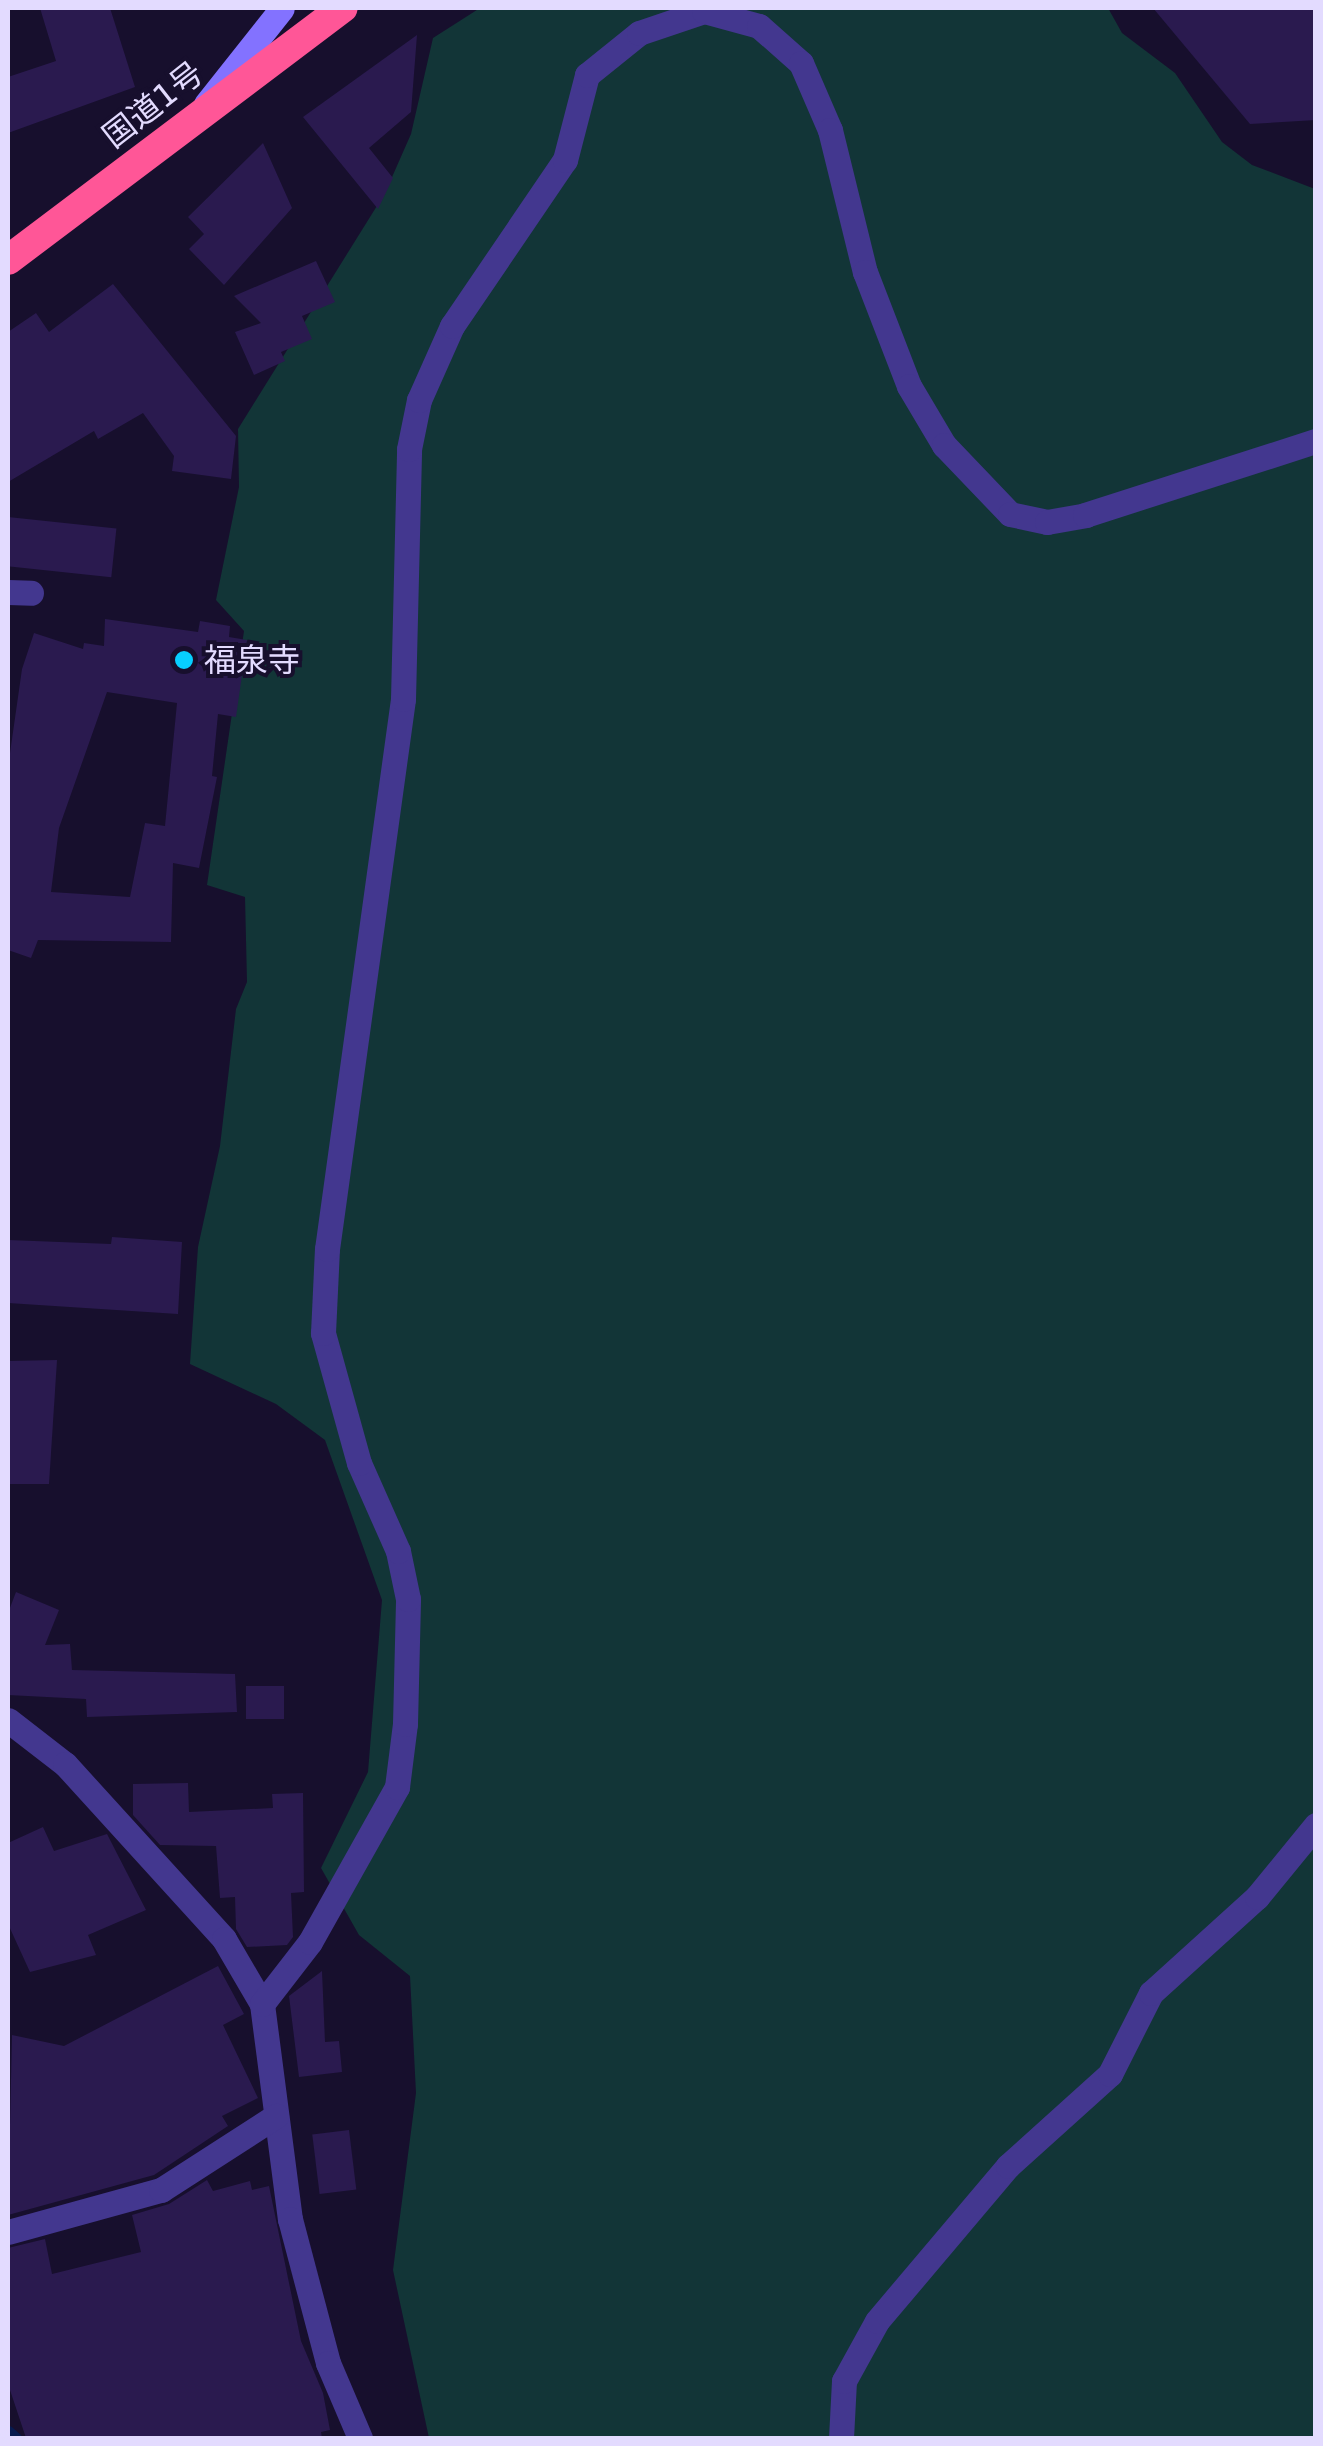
<!DOCTYPE html>
<html>
<head>
<meta charset="utf-8">
<style>
  body { margin:0 }
  #map { position:relative; width:1323px; height:2446px; overflow:hidden; background:#170f2d; font-family:"DejaVu Sans","Noto Sans JP",sans-serif }
  div>[style] { position:absolute }
  [style*='--x'] { left:calc(var(--x)*1px); top:calc(var(--y)*1px); width:calc(var(--w)*1px); rotate:calc(var(--a)*1deg) }
  .green>* { inset:0; background:#123537 }
  .stream>* { height:11px; margin:-5.5px; padding:0 5.5px; transform-origin:5.5px; border-radius:5.5px; background:#071a4e }
  .building>* { inset:0; background:#2a1a4f; transform-origin:0 0 }
  .street>* { height:25px; margin:-12.5px; padding:0 12.5px; transform-origin:12.5px; border-radius:12.5px; background:#43378f }
  .secondary>* { height:25px; margin:-12.5px; padding:0 12.5px; transform-origin:12.5px; border-radius:12.5px; background:#8372ff }
  .highway>* { height:30px; margin:-15px; padding:0 15px; transform-origin:15px; border-radius:15px; background:#ff5697 }
  .dots>* { width:28px; height:28px; translate:-50% -50%; box-sizing:border-box; border:5px solid #170f2d; border-radius:50% }
  span { translate:-50% -50%; white-space:nowrap; text-align:center; line-height:1.15; -webkit-text-stroke:8px #170f2d; paint-order:stroke }
  .street-label { font-size:32px; color:#e3dbff }
  .poi-label { font-size:32px; color:#e3dbff }
  .left { translate:0 -50%; text-align:left }
  .frame { position:absolute; inset:0; border:10px solid #e3dbff; pointer-events:none }
</style>
</head>
<body>
<div id="map">
  <div class="green">
    <i style="clip-path:polygon(480px 8px,1108px 8px,1122px 33px,1175px 73px,1222px 142px,1252px 165px,1315px 189px,1315px 2438px,429px 2438px,393px 2270px,416px 2093px,410px 1976px,359px 1935px,321px 1868px,368px 1772px,382px 1600px,325px 1440px,276px 1404px,190px 1364px,198px 1247px,220px 1146px,236px 1009px,247px 982px,245px 897px,207px 885px,244px 631px,216px 600px,239px 487px,238px 429px,385px 193px,411px 134px,433px 38px)"></i>
  </div>
  <div class="stream">
    <i style="--x:8;--y:2431;--w:11;--a:41"></i>
  </div>
  <div class="building">
    <i style="clip-path:polygon(40px 8px,110px 8px,135px 87px,8px 133px,8px 77px,56px 61px)"></i>
    <i style="clip-path:polygon(1153px 8px,1316px 8px,1316px 120px,1250px 124px)"></i>
    <i style="clip-path:polygon(417px 35px,411px 112px,369px 148px,393px 178px,378px 209px,303px 117px)"></i>
    <i style="clip-path:polygon(263px 143px,292px 208px,224px 285px,189px 249px,204px 234px,188px 217px)"></i>
    <i style="clip-path:polygon(316px 261px,335px 302px,302px 316px,312px 339px,281px 352px,285px 361px,254px 375px,235px 332px,261px 323px,234px 296px)"></i>
    <i style="clip-path:polygon(113px 284px,236px 436px,231px 479px,172px 471px,174px 456px,143px 413px,98px 439px,94px 431px,8px 482px,8px 332px,36px 313px,49px 332px)"></i>
    <i style="left:8px;top:517px;width:109px;height:49px;rotate:6deg"></i>
    <i style="clip-path:polygon(evenodd,105px 619px,198px 632px,200px 621px,230px 626px,229px 637px,247px 640px,236px 717px,218px 714px,212px 776px,217px 777px,199px 868px,173px 863px,171px 942px,38px 940px,31px 958px,8px 950px,8px 767px,22px 669px,34px 633px,83px 649px,84px 643px,104px 646px,105px 619px,107px 692px,177px 703px,165px 826px,145px 823px,130px 897px,51px 892px,59px 828px,107px 692px)"></i>
    <i style="clip-path:polygon(112px 1237px,182px 1242px,178px 1314px,8px 1303px,8px 1240px,111px 1244px)"></i>
    <i style="clip-path:polygon(57px 1360px,49px 1484px,8px 1484px,8px 1361px)"></i>
    <i style="clip-path:polygon(16px 1592px,59px 1610px,45px 1645px,70px 1644px,72px 1670px,235px 1674px,237px 1712px,87px 1717px,86px 1699px,8px 1695px,8px 1613px)"></i>
    <i style="left:284px;top:1686px;width:33px;height:38px;rotate:90deg"></i>
    <i style="clip-path:polygon(188px 1783px,189px 1812px,273px 1808px,272px 1794px,303px 1793px,304px 1892px,291px 1893px,293px 1937px,287px 1945px,247px 1947px,236px 1929px,235px 1897px,220px 1898px,216px 1846px,160px 1845px,133px 1815px,133px 1784px)"></i>
    <i style="clip-path:polygon(43px 1827px,54px 1851px,107px 1834px,146px 1910px,88px 1935px,96px 1955px,30px 1972px,8px 1924px,8px 1843px)"></i>
    <i style="clip-path:polygon(218px 1966px,244px 2014px,223px 2025px,258px 2098px,222px 2116px,228px 2126px,154px 2175px,8px 2215px,12px 2035px,64px 2046px)"></i>
    <i style="clip-path:polygon(322px 1971px,325px 2042px,339px 2041px,342px 2072px,299px 2077px,289px 1996px)"></i>
    <i style="left:349px;top:2130px;width:60px;height:37px;rotate:83deg"></i>
    <i style="clip-path:polygon(207px 2180px,213px 2191px,250px 2181px,252px 2190px,269px 2186px,301px 2341px,323px 2393px,330px 2430px,321px 2432px,322px 2438px,26px 2438px,8px 2384px,8px 2248px,45px 2239px,52px 2274px,141px 2252px,132px 2215px,169px 2204px)"></i>
  </div>
  <div class="street">
    <i style="--x:8;--y:592;--w:23;--a:2"></i>
    <i style="--x:8;--y:1720;--w:72;--a:37.7"></i>
    <i style="--x:65;--y:1764;--w:236;--a:47.7"></i>
    <i style="--x:224;--y:1939;--w:75;--a:59.7"></i>
    <i style="--x:262;--y:2004;--w:217;--a:82.6"></i>
    <i style="--x:290;--y:2219;--w:149;--a:75.2"></i>
    <i style="--x:328;--y:2363;--w:82;--a:66.9"></i>
    <i style="--x:262;--y:2004;--w:78;--a:-52.3"></i>
    <i style="--x:310;--y:1942;--w:178;--a:-60.7"></i>
    <i style="--x:397;--y:1787;--w:64;--a:-82.8"></i>
    <i style="--x:405;--y:1724;--w:125;--a:-88.6"></i>
    <i style="--x:408;--y:1599;--w:49;--a:-101.8"></i>
    <i style="--x:398;--y:1551;--w:96;--a:-113.9"></i>
    <i style="--x:359;--y:1463;--w:135;--a:-105.5"></i>
    <i style="--x:323;--y:1333;--w:84;--a:-87.3"></i>
    <i style="--x:327;--y:1249;--w:555;--a:-82.13"></i>
    <i style="--x:403;--y:699;--w:250;--a:-88.6"></i>
    <i style="--x:409;--y:449;--w:50;--a:-78.5"></i>
    <i style="--x:419;--y:400;--w:81;--a:-66"></i>
    <i style="--x:452;--y:326;--w:201;--a:-55.8"></i>
    <i style="--x:565;--y:160;--w:88;--a:-75.5"></i>
    <i style="--x:587;--y:75;--w:67;--a:-38.9"></i>
    <i style="--x:639;--y:33;--w:69;--a:-18.7"></i>
    <i style="--x:704;--y:11;--w:57;--a:15.3"></i>
    <i style="--x:759;--y:26;--w:56;--a:41.4"></i>
    <i style="--x:801;--y:63;--w:73;--a:66.6"></i>
    <i style="--x:830;--y:130;--w:146;--a:76.2"></i>
    <i style="--x:865;--y:272;--w:122;--a:68.9"></i>
    <i style="--x:909;--y:386;--w:69;--a:59.3"></i>
    <i style="--x:944;--y:445;--w:95;--a:46.3"></i>
    <i style="--x:1010;--y:514;--w:38;--a:12"></i>
    <i style="--x:1047;--y:522;--w:39;--a:-10"></i>
    <i style="--x:1085;--y:515;--w:243;--a:-17.8"></i>
    <i style="--x:8;--y:2232;--w:159;--a:-15.4"></i>
    <i style="--x:161;--y:2190;--w:137;--a:-32.8"></i>
    <i style="--x:841;--y:2438;--w:57;--a:-87"></i>
    <i style="--x:844;--y:2381;--w:68;--a:-61.2"></i>
    <i style="--x:877;--y:2321;--w:203;--a:-49.8"></i>
    <i style="--x:1008;--y:2166;--w:137;--a:-42"></i>
    <i style="--x:1110;--y:2074;--w:91;--a:-63.2"></i>
    <i style="--x:1151;--y:1993;--w:143;--a:-42.2"></i>
    <i style="--x:1257;--y:1897;--w:93;--a:-50.7"></i>
  </div>
  <div class="secondary">
    <i style="--x:206;--y:104;--w:122;--a:-51.6"></i>
  </div>
  <div class="highway">
    <i style="--x:8;--y:260;--w:419;--a:-37"></i>
  </div>
  <div class="dots">
    <i style="left:184px;top:660px;background:#07cfff"></i>
  </div>
  <div class="street-label">
    <span style="left:153px;top:105px;rotate:-38deg">国道1号</span>
  </div>
  <div class="poi-label">
    <span class="left" style="left:204px;top:660px">福泉寺</span>
  </div>
  <div class="frame"></div>
</div>
</body>
</html>
